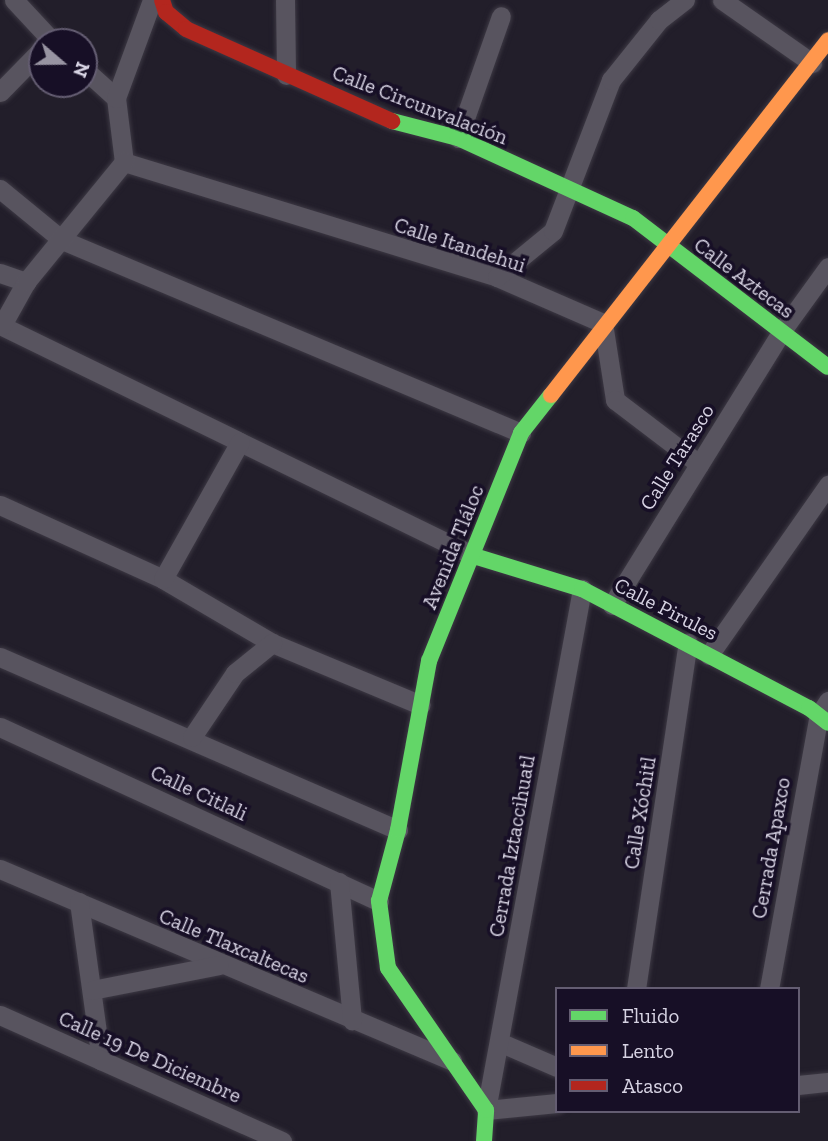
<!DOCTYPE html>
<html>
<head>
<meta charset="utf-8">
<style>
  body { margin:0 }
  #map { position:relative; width:828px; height:1141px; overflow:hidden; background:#221e2a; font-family:"Zilla Slab",serif }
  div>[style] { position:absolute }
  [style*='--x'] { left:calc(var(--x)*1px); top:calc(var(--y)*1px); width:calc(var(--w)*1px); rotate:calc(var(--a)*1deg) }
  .roads { filter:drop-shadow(0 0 2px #3d3944) drop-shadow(0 0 2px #3d3944) }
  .street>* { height:19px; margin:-9.5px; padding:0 9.5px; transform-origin:9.5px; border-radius:9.5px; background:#58545f }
  .fast>* { height:16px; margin:-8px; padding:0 8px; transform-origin:8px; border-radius:8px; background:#63d668 }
  .slow>* { height:16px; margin:-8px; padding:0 8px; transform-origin:8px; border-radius:8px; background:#ff974d }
  .jam>* { height:16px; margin:-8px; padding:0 8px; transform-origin:8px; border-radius:8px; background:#b3261e }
  span { translate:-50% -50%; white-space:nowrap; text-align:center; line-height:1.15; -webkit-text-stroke:7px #170f26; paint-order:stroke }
  .street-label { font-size:21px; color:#d7d3e3 }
  .legend { position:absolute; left:555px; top:987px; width:245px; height:126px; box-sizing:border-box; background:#170f26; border:2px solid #645d72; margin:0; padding:9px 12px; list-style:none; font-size:21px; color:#d7d3e3 }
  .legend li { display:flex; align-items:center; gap:14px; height:35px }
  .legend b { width:35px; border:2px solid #645d72 }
  .north { position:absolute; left:28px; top:28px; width:70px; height:70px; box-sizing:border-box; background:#170f26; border:2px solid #645d72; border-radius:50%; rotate:110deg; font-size:19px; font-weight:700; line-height:28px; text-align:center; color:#d7d3e3 }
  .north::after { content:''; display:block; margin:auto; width:24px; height:32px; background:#9894a2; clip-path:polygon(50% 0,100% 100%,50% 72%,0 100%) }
</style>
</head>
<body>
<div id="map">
  <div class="roads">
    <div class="street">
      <i style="--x:14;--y:0;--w:57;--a:47.1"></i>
      <i style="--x:285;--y:0;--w:75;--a:89.2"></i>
      <i style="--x:722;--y:0;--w:110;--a:35"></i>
      <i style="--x:84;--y:69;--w:43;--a:42.2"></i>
      <i style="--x:116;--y:98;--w:64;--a:82.9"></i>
      <i style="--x:0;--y:92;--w:60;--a:-45.7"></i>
      <i style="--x:116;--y:98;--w:104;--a:-69.8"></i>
      <i style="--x:458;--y:138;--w:129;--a:-70.6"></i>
      <i style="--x:124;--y:162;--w:390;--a:17.1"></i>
      <i style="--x:497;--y:277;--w:116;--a:23.5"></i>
      <i style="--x:603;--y:323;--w:78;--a:81.1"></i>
      <i style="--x:615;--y:400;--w:106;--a:37.3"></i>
      <i style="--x:0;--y:189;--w:80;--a:39.4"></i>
      <i style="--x:62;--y:240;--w:498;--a:22.8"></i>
      <i style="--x:0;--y:273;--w:28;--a:19"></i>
      <i style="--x:497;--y:277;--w:72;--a:-39.4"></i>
      <i style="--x:553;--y:231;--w:162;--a:-69"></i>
      <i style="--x:611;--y:80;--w:77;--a:-51.3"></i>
      <i style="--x:659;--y:20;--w:33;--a:-38"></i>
      <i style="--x:0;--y:325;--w:527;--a:25.98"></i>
      <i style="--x:2;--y:325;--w:49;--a:-60.8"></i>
      <i style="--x:26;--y:282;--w:155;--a:-50.8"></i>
      <i style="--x:0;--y:505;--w:179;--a:24.4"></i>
      <i style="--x:163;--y:579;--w:126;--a:30.4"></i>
      <i style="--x:272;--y:643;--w:161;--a:22.6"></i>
      <i style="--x:163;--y:579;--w:157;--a:-60.7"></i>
      <i style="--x:612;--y:605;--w:321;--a:-58.2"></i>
      <i style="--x:781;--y:332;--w:80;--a:-54.1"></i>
      <i style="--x:709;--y:655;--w:208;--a:-55"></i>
      <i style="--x:0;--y:657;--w:434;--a:23.5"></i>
      <i style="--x:0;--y:727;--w:417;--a:24.7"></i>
      <i style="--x:192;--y:737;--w:77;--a:-56.1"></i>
      <i style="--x:235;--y:673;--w:48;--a:-39"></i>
      <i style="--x:0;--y:869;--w:491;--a:23"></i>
      <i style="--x:339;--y:882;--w:139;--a:84.6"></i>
      <i style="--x:79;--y:902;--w:160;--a:82.1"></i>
      <i style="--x:636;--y:989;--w:350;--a:-81.5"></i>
      <i style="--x:769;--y:989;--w:279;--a:-79.7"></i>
      <i style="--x:819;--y:715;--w:17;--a:-57"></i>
      <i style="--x:92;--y:990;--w:129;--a:-11.1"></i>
      <i style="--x:0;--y:1015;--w:309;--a:24.1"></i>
      <i style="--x:499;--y:1042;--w:63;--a:23.3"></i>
      <i style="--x:798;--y:1085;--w:30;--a:-6"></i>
      <i style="--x:557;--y:1103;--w:71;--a:174.4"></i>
      <i style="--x:486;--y:1110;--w:530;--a:-79.56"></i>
    </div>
    <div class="fast">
      <i style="--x:392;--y:121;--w:68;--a:14.4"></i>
      <i style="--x:458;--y:138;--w:192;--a:24.6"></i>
      <i style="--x:633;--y:218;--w:245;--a:37.4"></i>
      <i style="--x:474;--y:556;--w:113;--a:17"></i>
      <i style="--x:582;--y:589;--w:256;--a:27.7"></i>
      <i style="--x:809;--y:708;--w:24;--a:38"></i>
      <i style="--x:484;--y:1141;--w:31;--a:-86"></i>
      <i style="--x:486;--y:1110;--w:173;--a:-124.6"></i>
      <i style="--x:388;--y:968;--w:68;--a:-97.7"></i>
      <i style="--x:379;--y:901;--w:73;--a:-75"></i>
      <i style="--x:398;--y:830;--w:172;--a:-79.6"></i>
      <i style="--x:429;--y:661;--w:246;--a:-68"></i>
      <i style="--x:521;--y:433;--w:48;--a:-51.7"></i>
    </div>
    <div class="slow">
      <i style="--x:551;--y:395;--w:450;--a:-52"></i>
    </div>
    <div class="jam">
      <i style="--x:162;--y:0;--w:13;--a:72"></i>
      <i style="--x:166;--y:12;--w:26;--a:40"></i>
      <i style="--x:186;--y:29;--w:226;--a:24.1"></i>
    </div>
  </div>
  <div class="street-label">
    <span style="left:420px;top:105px;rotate:21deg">Calle Circunvalación</span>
    <span style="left:460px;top:245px;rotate:18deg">Calle Itandehui</span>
    <span style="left:744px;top:278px;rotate:37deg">Calle Aztecas</span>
    <span style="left:677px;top:457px;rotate:-58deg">Calle Tarasco</span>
    <span style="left:453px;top:547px;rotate:-68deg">Avenida Tláloc</span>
    <span style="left:666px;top:609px;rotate:27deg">Calle Pirules</span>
    <span style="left:199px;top:793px;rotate:25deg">Calle Citlali</span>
    <span style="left:640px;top:813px;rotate:-81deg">Calle Xóchitl</span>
    <span style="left:512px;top:846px;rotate:-80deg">Cerrada Iztaccihuatl</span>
    <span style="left:771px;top:848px;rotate:-80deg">Cerrada Apaxco</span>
    <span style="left:234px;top:946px;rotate:23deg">Calle Tlaxcaltecas</span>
    <span style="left:150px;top:1057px;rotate:24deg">Calle 19 De Diciembre</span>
  </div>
  <ul class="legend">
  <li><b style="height:9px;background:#63d668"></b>Fluido</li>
  <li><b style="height:9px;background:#ff974d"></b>Lento</li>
  <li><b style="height:9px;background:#b3261e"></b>Atasco</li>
  </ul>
  <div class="north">N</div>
</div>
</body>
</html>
